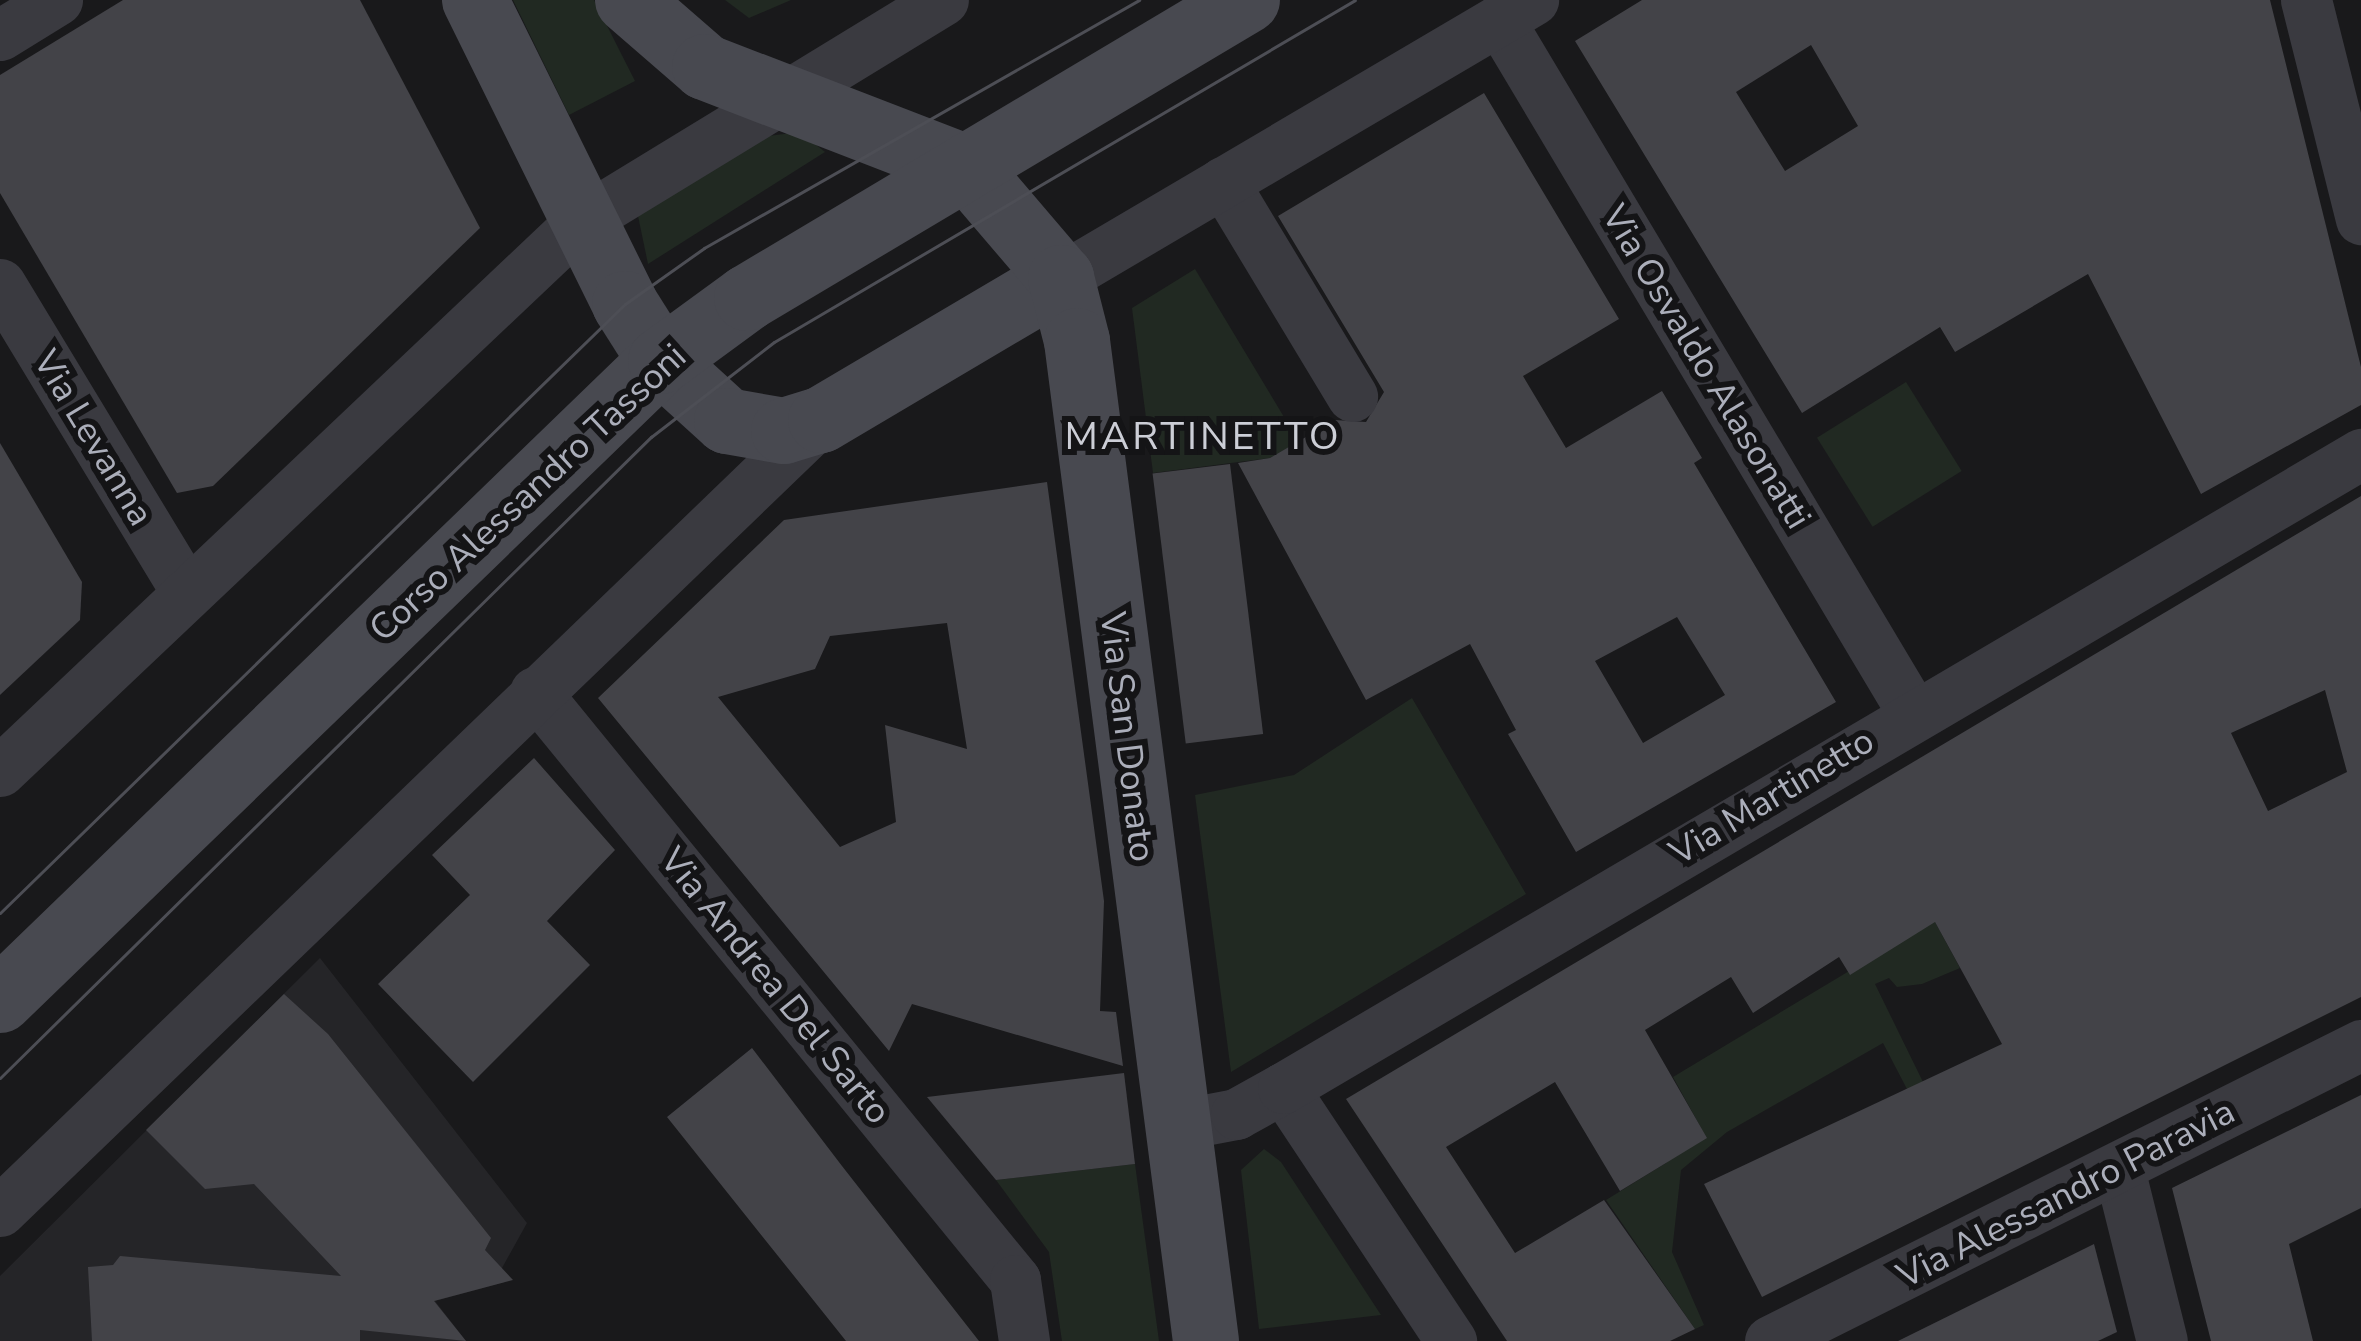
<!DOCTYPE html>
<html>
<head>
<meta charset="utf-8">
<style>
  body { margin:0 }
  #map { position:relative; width:2361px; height:1341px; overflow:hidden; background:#19191b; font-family:"Nunito Sans",sans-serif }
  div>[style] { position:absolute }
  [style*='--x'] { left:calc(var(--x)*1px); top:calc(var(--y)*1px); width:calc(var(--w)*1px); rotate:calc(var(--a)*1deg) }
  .built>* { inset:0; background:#252528 }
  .green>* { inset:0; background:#212922; transform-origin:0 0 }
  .building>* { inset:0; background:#434348; transform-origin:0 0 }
  .street>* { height:51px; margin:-25.5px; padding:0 25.5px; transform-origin:25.5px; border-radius:25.5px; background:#3a3a40 }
  .secondary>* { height:66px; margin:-33px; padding:0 33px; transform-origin:33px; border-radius:33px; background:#484950 }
  .tram>* { height:3px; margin:-1.5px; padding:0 1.5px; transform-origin:1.5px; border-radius:1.5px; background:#4d4e55 }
  span { translate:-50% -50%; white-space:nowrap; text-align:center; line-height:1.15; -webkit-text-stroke:12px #141416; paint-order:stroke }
  .street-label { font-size:36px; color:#abaeba }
  .neighbourhood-label { font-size:39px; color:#ccced6; letter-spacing:3px }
</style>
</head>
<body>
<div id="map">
  <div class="built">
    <i style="clip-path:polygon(320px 958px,527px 1223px,502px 1268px,505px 1282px,435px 1301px,466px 1341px,0 1341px,0 1276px)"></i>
  </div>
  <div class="green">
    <i style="clip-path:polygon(513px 0,594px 0,635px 81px,569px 115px)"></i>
    <i style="clip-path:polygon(725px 0,791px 0,749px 18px)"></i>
    <i style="clip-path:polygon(800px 132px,825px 152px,648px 264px,638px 216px,752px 138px)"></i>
    <i style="clip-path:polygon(1195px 269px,1299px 442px,1270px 458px,1153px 473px,1132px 308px)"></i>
    <i style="left:1906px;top:382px;width:105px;height:105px;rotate:58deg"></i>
    <i style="clip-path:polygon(1412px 698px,1526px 894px,1231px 1072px,1195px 795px,1294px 775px)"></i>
    <i style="clip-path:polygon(1934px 920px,1960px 968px,1922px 984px,1897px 987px,1889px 978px,1875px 984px,1923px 1082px,1908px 1091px,1883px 1043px,1727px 1132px,1681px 1170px,1672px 1252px,1704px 1325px,1695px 1329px,1606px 1200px,1666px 1163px,1701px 1128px,1673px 1077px)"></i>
    <i style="clip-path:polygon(1264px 1149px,1281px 1162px,1381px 1315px,1259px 1329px,1241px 1170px)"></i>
    <i style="clip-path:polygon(1135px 1164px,1159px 1341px,1062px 1341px,1049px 1252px,996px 1180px)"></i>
  </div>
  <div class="building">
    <i style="clip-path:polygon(123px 0,360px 0,480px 228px,213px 486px,177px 493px,0 193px,0 75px)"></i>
    <i style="clip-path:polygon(evenodd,1642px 0,2270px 0,2361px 367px,2361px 405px,2201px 494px,2088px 274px,1955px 352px,1940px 327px,1802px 413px,1575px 41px,1642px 0,1811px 45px,1858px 126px,1785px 171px,1736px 92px,1811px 45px)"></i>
    <i style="clip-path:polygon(evenodd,1484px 93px,1619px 319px,1523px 376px,1566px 448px,1662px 391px,1702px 458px,1694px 463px,1836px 702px,1576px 852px,1508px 734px,1516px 730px,1470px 644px,1366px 700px,1238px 463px,1270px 458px,1335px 420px,1366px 422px,1384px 392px,1278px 216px,1484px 93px,1677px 617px,1725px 695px,1643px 743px,1595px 661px,1677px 617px)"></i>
    <i style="clip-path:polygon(0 443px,82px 582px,80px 620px,0 695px)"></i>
    <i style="left:1230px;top:464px;width:272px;height:78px;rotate:83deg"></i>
    <i style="clip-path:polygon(evenodd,1047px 482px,1104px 901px,1100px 1011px,1116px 1012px,1123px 1066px,912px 1004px,889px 1051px,598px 698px,784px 520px,1047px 482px,947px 623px,967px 749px,885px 725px,896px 822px,840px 847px,718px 697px,815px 669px,830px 636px,947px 623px)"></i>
    <i style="clip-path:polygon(evenodd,2361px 496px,2361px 997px,1762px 1297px,1704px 1184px,2002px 1044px,1935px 922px,1850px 975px,1839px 957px,1753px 1013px,1731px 977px,1645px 1030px,1707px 1138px,1620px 1191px,1555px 1082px,1446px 1147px,1515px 1253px,1604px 1200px,1695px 1329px,1670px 1341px,1507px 1341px,1346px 1099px,2361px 496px,2325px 690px,2347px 772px,2268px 811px,2231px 733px,2325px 690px)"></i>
    <i style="clip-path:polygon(534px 758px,615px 850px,547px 921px,590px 965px,473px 1082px,378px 984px,470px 895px,432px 855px)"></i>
    <i style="clip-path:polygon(284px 994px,328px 1034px,491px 1238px,485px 1250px,513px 1280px,434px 1301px,466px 1341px,360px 1330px,360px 1341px,92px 1341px,88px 1267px,113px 1265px,120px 1256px,341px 1276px,254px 1184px,205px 1189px,146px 1130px)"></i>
    <i style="clip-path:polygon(752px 1048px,842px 1166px,979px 1341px,846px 1341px,667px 1117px)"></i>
    <i style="clip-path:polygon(1124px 1073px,1135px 1164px,996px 1180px,927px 1097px)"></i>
    <i style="clip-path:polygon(2361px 1095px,2361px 1208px,2289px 1244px,2313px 1341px,2211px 1341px,2172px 1188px)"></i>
    <i style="clip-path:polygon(2094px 1244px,2117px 1332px,2098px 1341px,1898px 1341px)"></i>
  </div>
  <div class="street">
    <i style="--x:2306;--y:0;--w:226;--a:75.9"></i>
    <i style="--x:1499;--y:20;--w:807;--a:59.15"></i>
    <i style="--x:0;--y:35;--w:67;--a:-31.6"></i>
    <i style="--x:1223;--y:182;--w:250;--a:58.9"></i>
    <i style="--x:1061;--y:278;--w:548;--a:-30.5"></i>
    <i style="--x:0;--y:284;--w:359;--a:58.8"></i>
    <i style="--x:535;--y:692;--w:759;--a:50.77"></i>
    <i style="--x:1015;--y:1280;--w:62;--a:81.6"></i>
    <i style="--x:0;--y:771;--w:800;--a:-43.43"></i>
    <i style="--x:581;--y:221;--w:424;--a:-31.4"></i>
    <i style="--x:1283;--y:1088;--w:304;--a:56.4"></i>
    <i style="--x:1178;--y:1125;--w:59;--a:-10.7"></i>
    <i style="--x:1236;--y:1114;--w:54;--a:-29"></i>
    <i style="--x:1283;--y:1088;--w:1251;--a:-30.46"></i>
    <i style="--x:2119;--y:1169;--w:177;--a:76"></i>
    <i style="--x:0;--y:1211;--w:1140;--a:-43.93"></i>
    <i style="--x:1770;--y:1341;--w:661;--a:-26.6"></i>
  </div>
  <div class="secondary">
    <i style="--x:475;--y:0;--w:339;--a:63.7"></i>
    <i style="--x:625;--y:304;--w:67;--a:57.7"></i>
    <i style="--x:661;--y:361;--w:89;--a:42.3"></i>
    <i style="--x:727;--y:421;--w:58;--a:10"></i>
    <i style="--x:784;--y:431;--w:39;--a:-17"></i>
    <i style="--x:821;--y:420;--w:279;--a:-30.6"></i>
    <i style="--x:628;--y:0;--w:102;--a:41"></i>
    <i style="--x:705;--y:67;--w:281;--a:21.1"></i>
    <i style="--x:967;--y:168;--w:145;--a:49.5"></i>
    <i style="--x:1061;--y:278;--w:65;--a:75.7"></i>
    <i style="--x:1077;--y:341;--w:1008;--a:82.65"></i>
    <i style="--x:0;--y:1000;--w:919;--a:-44.03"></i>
    <i style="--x:661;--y:361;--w:107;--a:-36.2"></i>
    <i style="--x:747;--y:298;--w:582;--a:-30.79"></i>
  </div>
  <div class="tram">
    <i style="--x:0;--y:913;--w:873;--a:-44.26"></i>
    <i style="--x:625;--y:304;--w:97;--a:-35.3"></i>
    <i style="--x:704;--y:248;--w:501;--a:-29.69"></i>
    <i style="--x:0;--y:1078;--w:914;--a:-44.56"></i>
    <i style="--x:651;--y:437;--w:155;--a:-37.7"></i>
    <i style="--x:774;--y:342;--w:674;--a:-30.48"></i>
  </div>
  <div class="street-label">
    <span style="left:1706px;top:367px;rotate:59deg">Via Osvaldo Alasonatti</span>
    <span style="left:93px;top:438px;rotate:59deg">Via Levanna</span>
    <span style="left:528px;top:493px;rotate:-43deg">Corso Alessandro Tassoni</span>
    <span style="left:1127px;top:737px;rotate:83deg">Via San Donato</span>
    <span style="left:1772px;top:797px;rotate:-31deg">Via Martinetto</span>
    <span style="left:775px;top:986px;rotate:51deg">Via Andrea Del Sarto</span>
    <span style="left:2066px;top:1194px;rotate:-27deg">Via Alessandro Paravia</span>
  </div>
  <div class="neighbourhood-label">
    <span style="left:1203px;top:437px">MARTINETTO</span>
  </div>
</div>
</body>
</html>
